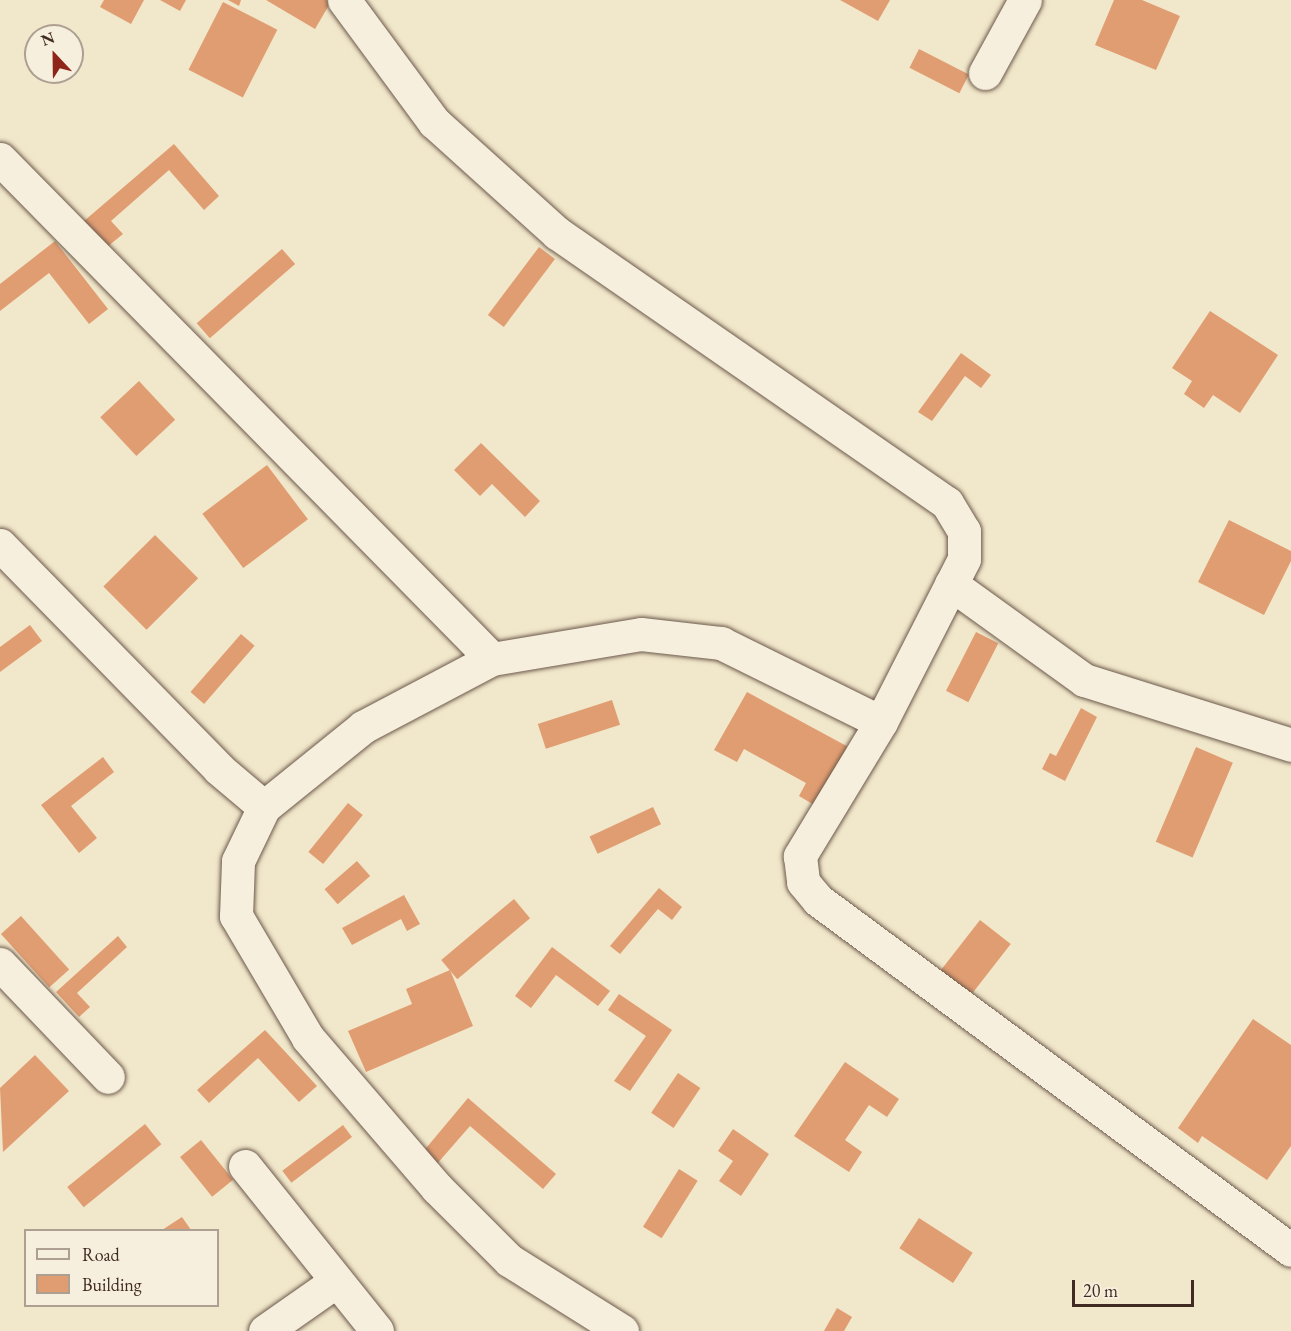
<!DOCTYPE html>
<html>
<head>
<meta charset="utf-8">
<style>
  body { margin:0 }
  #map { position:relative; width:1291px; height:1331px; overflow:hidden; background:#f1e7ca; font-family:"EB Garamond",serif }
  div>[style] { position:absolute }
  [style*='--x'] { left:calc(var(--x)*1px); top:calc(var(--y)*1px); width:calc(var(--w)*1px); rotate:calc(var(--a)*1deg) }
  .building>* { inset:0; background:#e19d72; transform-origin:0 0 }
  .roads { filter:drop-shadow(0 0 2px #6c594b) drop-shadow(0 0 2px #6c594b) }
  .minor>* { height:33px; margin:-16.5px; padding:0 16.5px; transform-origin:16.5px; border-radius:16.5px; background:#f6efdd }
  span { translate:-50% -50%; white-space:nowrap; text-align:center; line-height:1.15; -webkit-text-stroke:4.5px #f6efdd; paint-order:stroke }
  .legend { position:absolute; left:24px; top:1229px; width:195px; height:78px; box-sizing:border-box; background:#f6efdd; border:2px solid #ada092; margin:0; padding:8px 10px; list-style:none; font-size:18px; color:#402a21 }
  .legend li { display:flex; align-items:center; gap:12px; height:30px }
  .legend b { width:30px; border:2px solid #ada092 }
  .north { position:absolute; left:24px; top:24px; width:60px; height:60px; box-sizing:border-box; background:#f6efdd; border:2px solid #ada092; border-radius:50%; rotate:338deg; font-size:16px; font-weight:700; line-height:24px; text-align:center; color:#402a21 }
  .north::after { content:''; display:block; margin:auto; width:21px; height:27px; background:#8f2418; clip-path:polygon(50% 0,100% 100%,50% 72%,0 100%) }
  .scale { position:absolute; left:1072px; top:1280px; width:122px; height:27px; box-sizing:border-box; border:3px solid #402a21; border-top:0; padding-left:8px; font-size:18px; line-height:21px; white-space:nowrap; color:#402a21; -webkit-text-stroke:4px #f6efdd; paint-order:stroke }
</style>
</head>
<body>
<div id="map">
  <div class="building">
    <i style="clip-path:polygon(104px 0,144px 0,131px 24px,100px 7px)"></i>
    <i style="clip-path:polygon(160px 0,186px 0,180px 11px)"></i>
    <i style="clip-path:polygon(228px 0,241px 0,239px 6px)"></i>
    <i style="clip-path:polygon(266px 0,332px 0,315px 29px)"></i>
    <i style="clip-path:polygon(840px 0,890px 0,878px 21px)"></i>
    <i style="clip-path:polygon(1114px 0,1142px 0,1180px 16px,1156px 70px,1095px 45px)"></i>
    <i style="left:223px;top:2px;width:61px;height:76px;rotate:27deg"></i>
    <i style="left:919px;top:49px;width:56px;height:21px;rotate:27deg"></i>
    <i style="clip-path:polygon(174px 144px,219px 196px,204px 210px,169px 170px,111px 221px,123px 234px,107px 247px,84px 221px)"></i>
    <i style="clip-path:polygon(55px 241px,108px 309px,89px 324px,49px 273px,0 311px,0 284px)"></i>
    <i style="left:539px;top:247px;width:20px;height:85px;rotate:37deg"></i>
    <i style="left:282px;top:249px;width:20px;height:113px;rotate:49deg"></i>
    <i style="clip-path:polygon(1210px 311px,1278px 355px,1240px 413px,1213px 395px,1204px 408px,1184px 394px,1192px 381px,1172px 368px)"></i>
    <i style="clip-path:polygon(961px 353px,991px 375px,981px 388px,965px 376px,932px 421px,918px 412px)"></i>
    <i style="left:139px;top:381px;width:53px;height:53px;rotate:47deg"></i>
    <i style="clip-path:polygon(481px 443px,540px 501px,525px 517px,492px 484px,480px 496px,454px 470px)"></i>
    <i style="left:267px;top:465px;width:68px;height:81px;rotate:53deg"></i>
    <i style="clip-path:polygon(1229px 520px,1291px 551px,1291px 561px,1264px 615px,1198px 582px)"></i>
    <i style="left:155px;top:535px;width:61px;height:73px;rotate:45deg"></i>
    <i style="clip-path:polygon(30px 625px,42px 641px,0 672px,0 647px)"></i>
    <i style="left:976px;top:632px;width:25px;height:66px;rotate:27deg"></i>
    <i style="left:241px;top:634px;width:18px;height:77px;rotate:41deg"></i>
    <i style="clip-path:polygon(747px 692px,854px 750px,821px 809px,799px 796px,806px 783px,744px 749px,737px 762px,714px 750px)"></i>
    <i style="left:612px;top:700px;width:26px;height:78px;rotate:72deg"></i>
    <i style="clip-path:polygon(1081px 708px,1097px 717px,1065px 781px,1042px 769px,1050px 753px,1056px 756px)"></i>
    <i style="left:1196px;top:747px;width:40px;height:103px;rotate:23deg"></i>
    <i style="clip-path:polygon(103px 757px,114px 772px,71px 806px,97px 838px,79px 853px,41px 805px)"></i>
    <i style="left:348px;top:803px;width:19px;height:63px;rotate:39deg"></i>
    <i style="left:653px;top:807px;width:19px;height:70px;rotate:65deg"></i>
    <i style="left:357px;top:861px;width:20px;height:43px;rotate:49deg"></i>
    <i style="clip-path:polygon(659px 888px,682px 907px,672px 920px,658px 909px,620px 954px,610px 946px)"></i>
    <i style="clip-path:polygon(404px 895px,420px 924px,407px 931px,401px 919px,352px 945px,342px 928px)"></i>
    <i style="left:514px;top:899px;width:25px;height:95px;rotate:50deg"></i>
    <i style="left:21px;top:916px;width:72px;height:27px;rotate:48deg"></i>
    <i style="left:980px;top:920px;width:39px;height:76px;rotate:38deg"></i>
    <i style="clip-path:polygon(118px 936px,127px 947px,77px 993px,90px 1007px,79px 1017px,56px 992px)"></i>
    <i style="clip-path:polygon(552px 947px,610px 991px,598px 1006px,556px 975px,531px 1008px,515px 996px)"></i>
    <i style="clip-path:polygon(450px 970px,473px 1026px,366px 1072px,348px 1031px,412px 1004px,406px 989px)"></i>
    <i style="clip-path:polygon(619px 994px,672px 1030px,630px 1091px,614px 1081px,646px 1036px,608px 1010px)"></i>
    <i style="clip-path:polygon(1253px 1019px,1291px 1045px,1291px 1146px,1267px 1180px,1202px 1136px,1198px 1143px,1178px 1128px)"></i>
    <i style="clip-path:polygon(265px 1030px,317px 1086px,299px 1102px,258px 1058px,209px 1103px,197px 1090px)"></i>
    <i style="clip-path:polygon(35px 1055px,69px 1091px,3px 1152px,0 1088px)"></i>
    <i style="clip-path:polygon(845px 1062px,899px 1099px,887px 1117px,869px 1105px,845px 1140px,862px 1152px,849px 1172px,794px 1136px)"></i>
    <i style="left:678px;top:1073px;width:27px;height:48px;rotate:34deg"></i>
    <i style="clip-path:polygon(468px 1098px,556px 1174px,543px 1189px,470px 1126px,436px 1165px,422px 1153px)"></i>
    <i style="left:145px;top:1124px;width:26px;height:100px;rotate:51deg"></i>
    <i style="left:343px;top:1125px;width:15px;height:76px;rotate:53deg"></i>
    <i style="clip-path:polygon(733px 1129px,769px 1154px,741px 1196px,719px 1181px,733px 1161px,718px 1151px)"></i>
    <i style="left:201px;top:1140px;width:51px;height:27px;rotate:51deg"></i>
    <i style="left:679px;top:1169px;width:22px;height:68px;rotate:32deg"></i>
    <i style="clip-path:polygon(182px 1217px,191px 1230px,162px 1230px)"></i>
    <i style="left:919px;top:1218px;width:64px;height:36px;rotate:33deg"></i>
    <i style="clip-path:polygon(837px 1308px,852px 1317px,844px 1331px,824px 1331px)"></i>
  </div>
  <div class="roads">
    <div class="minor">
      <i style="--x:344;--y:0;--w:152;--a:53.6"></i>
      <i style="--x:434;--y:122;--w:166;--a:42.1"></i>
      <i style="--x:557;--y:233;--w:474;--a:34.7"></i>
      <i style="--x:947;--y:503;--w:33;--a:59"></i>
      <i style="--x:964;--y:531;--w:28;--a:90"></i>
      <i style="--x:964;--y:559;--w:183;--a:117"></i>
      <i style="--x:881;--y:722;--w:157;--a:121.2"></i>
      <i style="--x:800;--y:856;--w:26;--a:83"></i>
      <i style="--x:803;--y:882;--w:23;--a:50"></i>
      <i style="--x:818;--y:900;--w:588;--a:36.5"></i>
      <i style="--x:985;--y:73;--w:83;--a:-61.3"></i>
      <i style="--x:0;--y:159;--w:701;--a:45.46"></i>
      <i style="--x:0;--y:545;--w:313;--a:45.6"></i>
      <i style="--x:219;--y:769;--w:59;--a:40.2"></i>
      <i style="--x:951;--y:584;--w:164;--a:35.8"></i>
      <i style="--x:1084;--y:680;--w:217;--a:17.4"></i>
      <i style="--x:0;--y:964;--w:156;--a:46.3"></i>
      <i style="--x:245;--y:1166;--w:211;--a:51.3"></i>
      <i style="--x:265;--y:1331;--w:85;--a:-35"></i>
      <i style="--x:622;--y:1331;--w:133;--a:-147.9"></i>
      <i style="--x:509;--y:1260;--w:102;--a:-135"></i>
      <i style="--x:437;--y:1188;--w:198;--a:-130.7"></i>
      <i style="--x:308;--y:1038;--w:142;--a:-120.5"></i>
      <i style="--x:236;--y:916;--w:55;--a:-87.9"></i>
      <i style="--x:238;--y:861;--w:60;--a:-64.3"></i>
      <i style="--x:264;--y:807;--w:127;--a:-38.9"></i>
      <i style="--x:363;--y:727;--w:146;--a:-27.8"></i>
      <i style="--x:492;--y:659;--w:151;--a:-9.5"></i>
      <i style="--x:641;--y:634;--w:81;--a:6.4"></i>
      <i style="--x:721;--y:643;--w:178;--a:26.3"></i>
    </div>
  </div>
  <ul class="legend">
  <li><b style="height:8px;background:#f6efdd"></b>Road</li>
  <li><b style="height:16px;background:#e19d72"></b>Building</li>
  </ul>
  <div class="north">N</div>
  <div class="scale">20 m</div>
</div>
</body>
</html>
